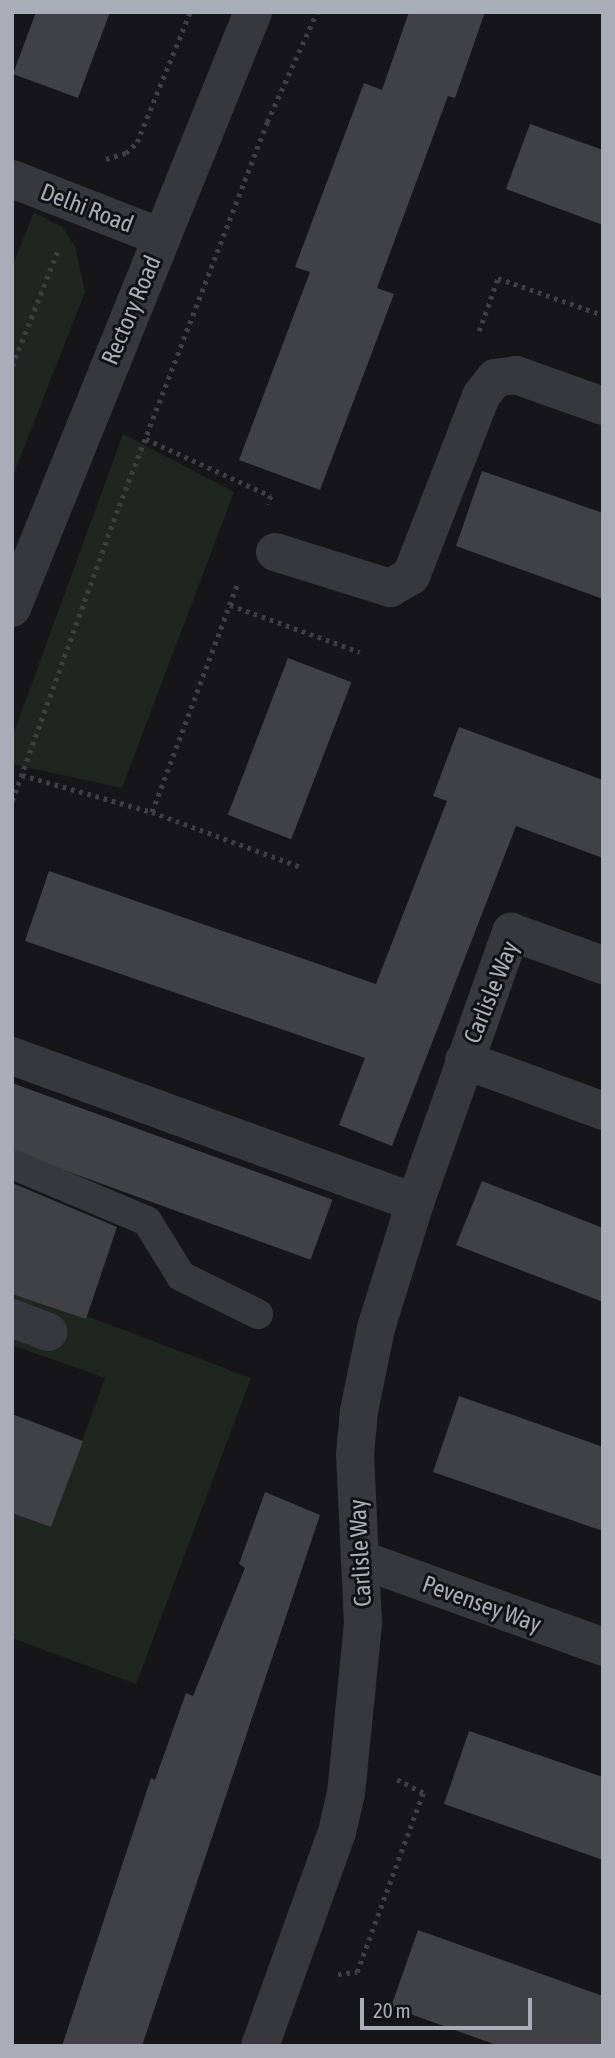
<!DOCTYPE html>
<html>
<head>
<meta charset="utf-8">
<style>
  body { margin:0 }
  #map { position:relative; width:615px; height:2058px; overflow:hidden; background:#161618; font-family:"Asap Condensed",sans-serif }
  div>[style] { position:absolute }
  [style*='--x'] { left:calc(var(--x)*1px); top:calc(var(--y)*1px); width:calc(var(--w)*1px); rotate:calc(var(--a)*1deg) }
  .green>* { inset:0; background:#1e261f }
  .building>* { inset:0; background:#404145; transform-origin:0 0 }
  .path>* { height:4.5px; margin-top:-2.25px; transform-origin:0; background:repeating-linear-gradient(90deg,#3d3f44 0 3.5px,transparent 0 8.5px) }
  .service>* { height:30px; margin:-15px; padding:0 15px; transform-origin:15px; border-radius:15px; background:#37383d }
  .minor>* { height:38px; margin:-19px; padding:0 19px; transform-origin:19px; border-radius:19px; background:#37383d }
  .tertiary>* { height:38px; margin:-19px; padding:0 19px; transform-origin:19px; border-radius:19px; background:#37383d }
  span { translate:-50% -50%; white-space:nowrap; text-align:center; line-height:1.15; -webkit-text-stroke:6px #111113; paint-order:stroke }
  .street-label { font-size:24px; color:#a8adb8 }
  .frame { position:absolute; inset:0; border:14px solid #a8adb8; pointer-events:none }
  .scale { position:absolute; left:360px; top:1998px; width:172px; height:32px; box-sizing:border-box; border:4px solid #a8adb8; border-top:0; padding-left:9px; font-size:21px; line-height:24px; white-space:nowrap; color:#a8adb8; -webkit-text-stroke:5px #111113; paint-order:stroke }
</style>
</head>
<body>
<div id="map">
  <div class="green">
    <i style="clip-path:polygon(34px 212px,62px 227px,75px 246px,85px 292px,12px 478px,12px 267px)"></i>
    <i style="clip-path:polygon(123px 434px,234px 492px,122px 788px,12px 764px,12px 738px)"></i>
    <i style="clip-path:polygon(12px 1288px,251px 1378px,136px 1684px,12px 1638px,12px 1513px,51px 1527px,105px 1378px,12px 1345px)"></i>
  </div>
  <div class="building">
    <i style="clip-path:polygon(36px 12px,110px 12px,78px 98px,13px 74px)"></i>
    <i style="clip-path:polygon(409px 12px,485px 12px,455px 98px,448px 96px,377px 288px,394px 294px,320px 490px,239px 460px,310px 272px,295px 267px,364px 83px,382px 90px)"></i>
    <i style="clip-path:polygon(530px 124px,603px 150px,603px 225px,506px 189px)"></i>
    <i style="clip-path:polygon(482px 471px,603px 513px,603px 599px,456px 546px)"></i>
    <i style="left:288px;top:658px;width:68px;height:168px;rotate:21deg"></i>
    <i style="clip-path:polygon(459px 727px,603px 780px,603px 858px,516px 826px,392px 1146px,339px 1125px,365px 1058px,25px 941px,49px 871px,376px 984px,447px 801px,433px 796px)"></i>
    <i style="left:12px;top:1083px;width:341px;height:64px;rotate:20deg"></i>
    <i style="clip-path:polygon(482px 1181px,603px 1228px,603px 1302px,456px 1245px)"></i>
    <i style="clip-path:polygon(12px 1183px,117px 1227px,86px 1319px,12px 1294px)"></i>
    <i style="clip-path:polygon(459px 1396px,603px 1447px,603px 1531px,433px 1472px)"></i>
    <i style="clip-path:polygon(12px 1414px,83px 1441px,51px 1527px,12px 1513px)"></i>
    <i style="clip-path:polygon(265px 1492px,320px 1515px,142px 2046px,62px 2046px,151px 1778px,155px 1780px,186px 1693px,193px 1696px,245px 1568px,239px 1564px)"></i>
    <i style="clip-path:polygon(469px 1731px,603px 1777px,603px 1860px,444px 1804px)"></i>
    <i style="clip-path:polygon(418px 1930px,603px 1996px,603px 2046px,499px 2046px,391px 2007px)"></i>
  </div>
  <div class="path">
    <i style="--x:106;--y:159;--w:21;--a:-17"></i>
    <i style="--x:126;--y:153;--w:16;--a:-45"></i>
    <i style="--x:137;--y:142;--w:140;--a:-67.8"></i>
    <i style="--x:479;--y:331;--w:56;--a:-70.3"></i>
    <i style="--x:498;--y:278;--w:111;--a:19.4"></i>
    <i style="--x:12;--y:366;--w:125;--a:-68.4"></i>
    <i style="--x:146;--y:439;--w:137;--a:24.5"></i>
    <i style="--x:271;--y:496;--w:9;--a:111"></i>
    <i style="--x:230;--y:605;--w:138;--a:19.9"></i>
    <i style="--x:22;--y:775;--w:135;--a:15.9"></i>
    <i style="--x:152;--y:812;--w:242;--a:-69.5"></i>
    <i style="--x:12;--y:801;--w:314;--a:-70.1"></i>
    <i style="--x:119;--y:506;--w:412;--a:-68.9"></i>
    <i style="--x:267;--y:122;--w:121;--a:-65.6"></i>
    <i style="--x:152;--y:812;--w:159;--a:20.3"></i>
    <i style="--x:338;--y:1974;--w:19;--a:-6"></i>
    <i style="--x:357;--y:1972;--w:191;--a:-69.8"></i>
    <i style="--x:423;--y:1793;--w:29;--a:-153"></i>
  </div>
  <div class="service">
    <i style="--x:12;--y:1164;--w:147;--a:22.9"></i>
    <i style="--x:147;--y:1221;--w:65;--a:58.3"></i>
    <i style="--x:181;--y:1276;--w:86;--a:26.3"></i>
  </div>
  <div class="minor">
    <i style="--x:12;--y:179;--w:160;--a:21.3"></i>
    <i style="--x:275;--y:552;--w:121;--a:17.4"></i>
    <i style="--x:390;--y:588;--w:24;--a:-30"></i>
    <i style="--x:411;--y:576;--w:193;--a:-68.7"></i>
    <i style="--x:481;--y:396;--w:23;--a:-52"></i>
    <i style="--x:495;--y:378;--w:21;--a:-8"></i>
    <i style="--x:516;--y:375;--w:92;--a:19.6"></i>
    <i style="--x:12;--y:1056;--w:429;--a:20"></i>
    <i style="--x:464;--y:1060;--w:148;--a:20.1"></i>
    <i style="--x:12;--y:1318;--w:39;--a:21"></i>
    <i style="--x:362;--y:1560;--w:256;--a:19.8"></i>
    <i style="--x:260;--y:2046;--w:227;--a:-70.2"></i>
    <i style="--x:337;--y:1832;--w:39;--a:-77"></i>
    <i style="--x:346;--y:1794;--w:171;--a:-84.3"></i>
    <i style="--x:363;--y:1624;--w:170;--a:-92.7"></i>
    <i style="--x:355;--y:1454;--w:43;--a:-84.7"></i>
    <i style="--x:359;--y:1411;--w:85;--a:-78.4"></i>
    <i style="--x:376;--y:1328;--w:131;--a:-72.7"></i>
    <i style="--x:415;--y:1203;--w:288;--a:-70.5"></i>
    <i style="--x:511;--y:932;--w:98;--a:19.7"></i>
  </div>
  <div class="tertiary">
    <i style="--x:12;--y:608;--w:643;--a:-67.98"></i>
  </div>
  <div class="street-label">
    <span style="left:87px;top:208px;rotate:21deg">Delhi Road</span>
    <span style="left:131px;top:310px;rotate:-67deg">Rectory Road</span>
    <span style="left:491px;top:992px;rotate:-68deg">Carlisle Way</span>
    <span style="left:360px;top:1553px;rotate:-93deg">Carlisle Way</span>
    <span style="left:482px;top:1604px;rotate:20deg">Pevensey Way</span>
  </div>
  <div class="frame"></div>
  <div class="scale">20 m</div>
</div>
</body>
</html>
